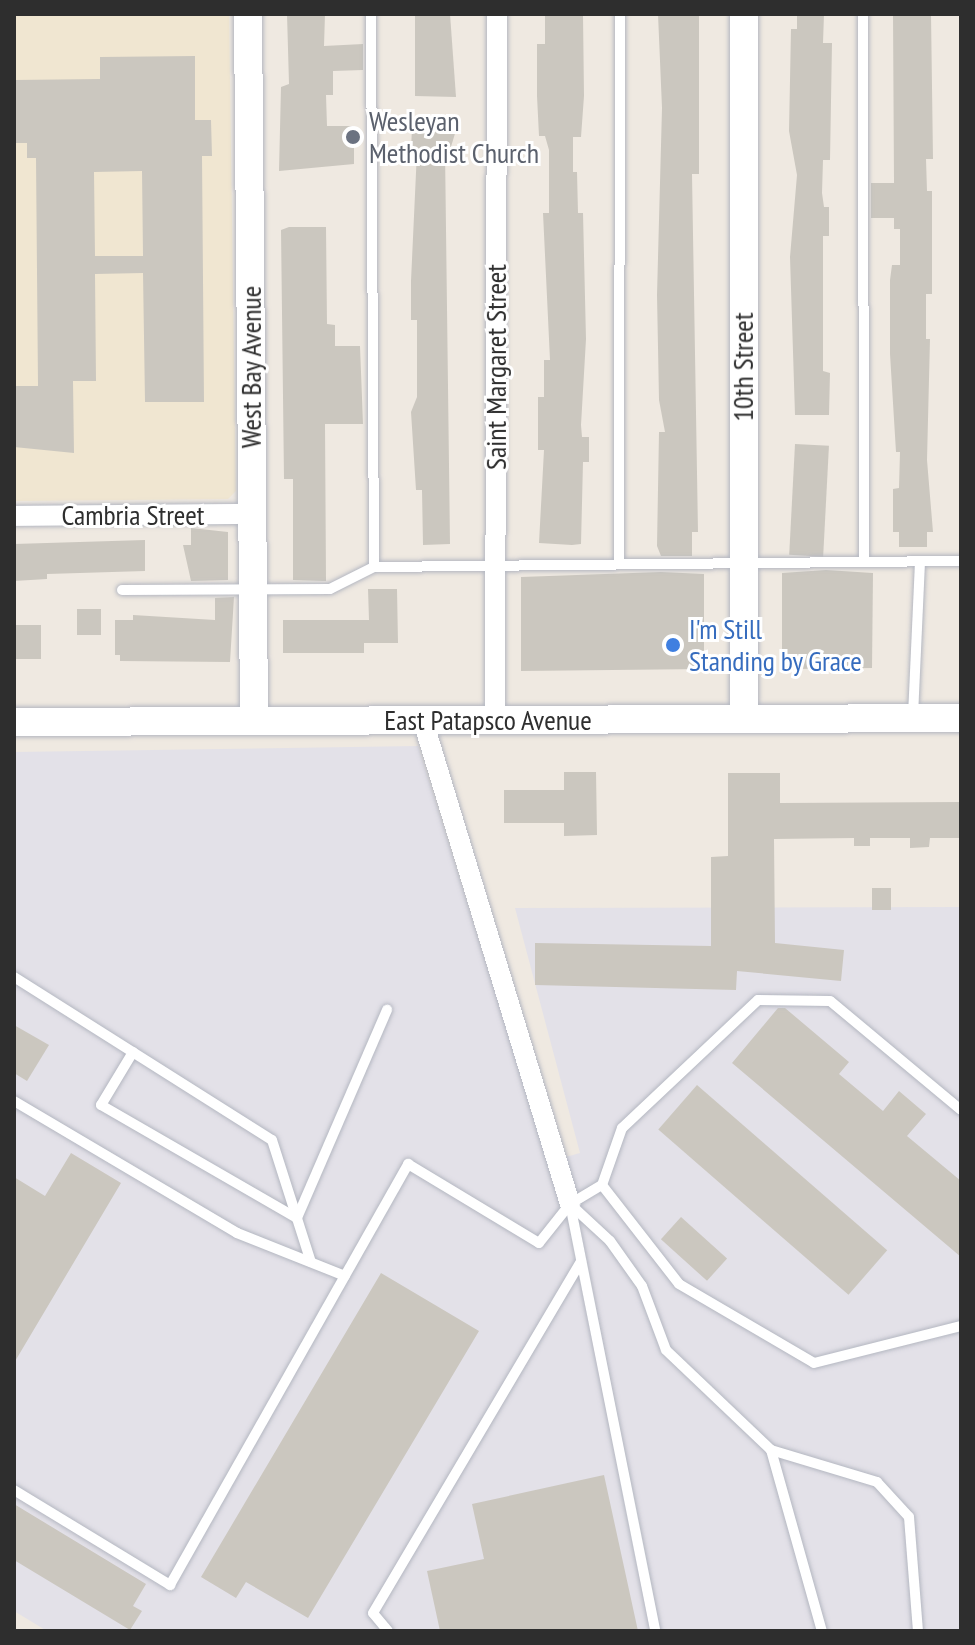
<!DOCTYPE html>
<html>
<head>
<meta charset="utf-8">
<style>
  body { margin:0 }
  #map { position:relative; width:975px; height:1645px; overflow:hidden; background:#efe9e1; font-family:"PT Sans Narrow",sans-serif }
  div>[style] { position:absolute }
  [style*='--x'] { left:calc(var(--x)*1px); top:calc(var(--y)*1px); width:calc(var(--w)*1px); rotate:calc(var(--a)*1deg) }
  .industrial>* { inset:0; background:#e3e1e8 }
  .education>* { inset:0; background:#f0e6d1 }
  .building>* { inset:0; background:#cbc7bf; transform-origin:0 0 }
  .roads { filter:drop-shadow(0 0 2px #b4b7c1) drop-shadow(0 0 2px #b4b7c1) }
  .lane>* { height:10px; margin:-5px; padding:0 5px; transform-origin:5px; border-radius:5px; background:#fff }
  .street>* { height:20px; margin:-10px; padding:0 10px; transform-origin:10px; border-radius:10px; background:#fff }
  .secondary>* { height:28px; margin:-14px; padding:0 14px; transform-origin:14px; border-radius:14px; background:#fff }
  .dots>* { width:22px; height:22px; translate:-50% -50%; box-sizing:border-box; border:4px solid #fff; border-radius:50% }
  span { translate:-50% -50%; white-space:nowrap; text-align:center; line-height:1.15; -webkit-text-stroke:6px #fff; paint-order:stroke }
  .worship-label { font-size:28px; color:#5b616d }
  .left { translate:0 -50%; text-align:left }
  .street-label { font-size:28px; color:#2e2e2e }
  .shop-label { font-size:28px; color:#366cbe }
  .frame { position:absolute; inset:0; border:16px solid #2e2e2e; pointer-events:none }
</style>
</head>
<body>
<div id="map">
  <div class="industrial">
    <i style="clip-path:polygon(418px 746px,548px 1162px,580px 1153px,515px 908px,961px 907px,961px 1631px,47px 1631px,14px 1611px,14px 752px)"></i>
  </div>
  <div class="education">
    <i style="clip-path:polygon(14px 14px,229px 14px,236px 491px,228px 499px,14px 501px)"></i>
  </div>
  <div class="building">
    <i style="clip-path:polygon(287px 14px,325px 14px,324px 46px,363px 44px,363px 70px,333px 71px,333px 95px,326px 95px,327px 126px,354px 126px,354px 164px,279px 171px,281px 87px,289px 84px)"></i>
    <i style="clip-path:polygon(415px 14px,450px 14px,456px 97px,415px 96px)"></i>
    <i style="clip-path:polygon(545px 14px,583px 15px,584px 96px,581px 137px,573px 137px,573px 172px,577px 172px,578px 213px,583px 213px,586px 339px,581px 425px,582px 437px,589px 437px,589px 462px,583px 462px,581px 544px,572px 545px,539px 543px,544px 450px,538px 450px,538px 397px,544px 397px,544px 360px,550px 360px,543px 213px,549px 213px,549px 150px,545px 136px,539px 136px,537px 96px,537px 44px,545px 44px)"></i>
    <i style="clip-path:polygon(658px 14px,699px 15px,699px 174px,692px 174px,698px 532px,692px 532px,692px 556px,661px 556px,657px 546px,659px 432px,665px 432px,659px 400px,657px 295px,662px 108px)"></i>
    <i style="clip-path:polygon(797px 14px,824px 14px,823px 43px,832px 43px,830px 160px,823px 160px,822px 193px,824px 207px,829px 207px,829px 236px,823px 236px,823px 371px,830px 373px,829px 415px,795px 415px,790px 257px,797px 175px,789px 131px,791px 29px,797px 29px)"></i>
    <i style="clip-path:polygon(893px 14px,931px 14px,933px 159px,926px 159px,927px 191px,932px 191px,932px 294px,926px 294px,926px 339px,930px 339px,927px 460px,933px 532px,927px 532px,927px 547px,899px 547px,899px 532px,893px 532px,893px 489px,899px 488px,900px 452px,896px 452px,890px 354px,890px 280px,892px 265px,900px 265px,900px 229px,894px 229px,894px 218px,871px 218px,871px 183px,894px 183px)"></i>
    <i style="clip-path:polygon(evenodd,195px 56px,195px 120px,211px 120px,212px 156px,202px 156px,204px 402px,145px 402px,143px 273px,95px 274px,96px 381px,73px 381px,74px 453px,14px 447px,14px 386px,38px 386px,36px 158px,27px 158px,27px 143px,14px 143px,14px 80px,100px 79px,100px 57px,195px 56px,142px 171px,143px 256px,95px 256px,94px 172px,142px 171px)"></i>
    <i style="clip-path:polygon(412px 127px,457px 127px,450px 150px,445px 150px,450px 544px,423px 545px,422px 490px,416px 490px,411px 412px,417px 397px,417px 320px,411px 320px,411px 281px,417px 151px,411px 151px)"></i>
    <i style="clip-path:polygon(289px 227px,326px 227px,327px 324px,335px 325px,335px 346px,360px 346px,363px 424px,325px 424px,326px 581px,293px 580px,293px 479px,284px 479px,281px 230px)"></i>
    <i style="left:795px;top:444px;width:34px;height:111px;rotate:3deg"></i>
    <i style="clip-path:polygon(191px 528px,228px 532px,228px 580px,191px 581px,183px 545px,191px 545px)"></i>
    <i style="clip-path:polygon(145px 540px,145px 571px,47px 574px,47px 579px,14px 581px,14px 544px)"></i>
    <i style="clip-path:polygon(826px 570px,873px 573px,872px 668px,791px 669px,782px 661px,782px 573px)"></i>
    <i style="clip-path:polygon(661px 572px,704px 574px,704px 669px,521px 671px,521px 577px)"></i>
    <i style="clip-path:polygon(368px 589px,397px 589px,398px 643px,364px 643px,364px 653px,283px 653px,283px 620px,369px 620px)"></i>
    <i style="clip-path:polygon(234px 597px,230px 662px,120px 661px,120px 655px,115px 655px,115px 620px,133px 620px,133px 615px,215px 620px,215px 598px)"></i>
    <i style="left:77px;top:609px;width:24px;height:26px"></i>
    <i style="left:15px;top:625px;width:26px;height:34px"></i>
    <i style="clip-path:polygon(564px 772px,596px 772px,597px 835px,564px 836px,564px 823px,504px 823px,504px 790px,564px 790px)"></i>
    <i style="clip-path:polygon(728px 773px,780px 773px,780px 803px,961px 802px,961px 838px,930px 838px,929px 847px,910px 848px,910px 838px,870px 838px,870px 846px,854px 846px,854px 838px,774px 839px,775px 943px,844px 950px,841px 981px,737px 971px,736px 990px,535px 985px,535px 943px,711px 946px,711px 857px,728px 856px)"></i>
    <i style="left:872px;top:888px;width:19px;height:22px"></i>
    <i style="clip-path:polygon(778px 1008px,785px 1008px,849px 1062px,839px 1074px,883px 1111px,899px 1091px,926px 1114px,907px 1136px,961px 1181px,961px 1257px,732px 1063px)"></i>
    <i style="clip-path:polygon(14px 1025px,49px 1045px,27px 1081px,14px 1073px)"></i>
    <i style="left:697px;top:1085px;width:252px;height:59px;rotate:41deg"></i>
    <i style="clip-path:polygon(71px 1153px,121px 1183px,14px 1363px,14px 1177px,45px 1196px)"></i>
    <i style="left:681px;top:1217px;width:62px;height:30px;rotate:42deg"></i>
    <i style="clip-path:polygon(381px 1273px,479px 1331px,308px 1618px,246px 1582px,236px 1598px,201px 1577px)"></i>
    <i style="clip-path:polygon(604px 1475px,638px 1631px,440px 1631px,427px 1571px,484px 1559px,472px 1504px)"></i>
    <i style="clip-path:polygon(14px 1504px,146px 1584px,133px 1606px,142px 1611px,130px 1630px,14px 1560px)"></i>
  </div>
  <div class="roads">
    <div class="lane">
      <i style="--x:371;--y:14;--w:553;--a:89.69"></i>
      <i style="--x:863;--y:14;--w:548;--a:89.9"></i>
      <i style="--x:619;--y:564;--w:550;--a:-89.9"></i>
      <i style="--x:122;--y:590;--w:208;--a:-0.3"></i>
      <i style="--x:330;--y:589;--w:49;--a:-26.6"></i>
      <i style="--x:374;--y:567;--w:587;--a:-0.59"></i>
      <i style="--x:913;--y:716;--w:154;--a:-87.4"></i>
      <i style="--x:14;--y:977;--w:305;--a:32.3"></i>
      <i style="--x:272;--y:1140;--w:128;--a:72.3"></i>
      <i style="--x:133;--y:1052;--w:62;--a:121.1"></i>
      <i style="--x:101;--y:1105;--w:226;--a:30"></i>
      <i style="--x:297;--y:1218;--w:227;--a:-66.6"></i>
      <i style="--x:14;--y:1101;--w:259;--a:30.6"></i>
      <i style="--x:237;--y:1233;--w:116;--a:21.7"></i>
      <i style="--x:961;--y:1110;--w:170;--a:-140.2"></i>
      <i style="--x:830;--y:1001;--w:72;--a:-179.2"></i>
      <i style="--x:758;--y:1000;--w:187;--a:136.7"></i>
      <i style="--x:622;--y:1128;--w:60;--a:109.3"></i>
      <i style="--x:602;--y:1185;--w:125;--a:52.1"></i>
      <i style="--x:679;--y:1284;--w:156;--a:30.3"></i>
      <i style="--x:814;--y:1363;--w:152;--a:-14.1"></i>
      <i style="--x:570;--y:1204;--w:54;--a:42.8"></i>
      <i style="--x:610;--y:1241;--w:55;--a:54.6"></i>
      <i style="--x:642;--y:1286;--w:68;--a:69.4"></i>
      <i style="--x:666;--y:1350;--w:145;--a:43.6"></i>
      <i style="--x:771;--y:1450;--w:111;--a:16.8"></i>
      <i style="--x:877;--y:1482;--w:47;--a:47.6"></i>
      <i style="--x:909;--y:1517;--w:114;--a:85.5"></i>
      <i style="--x:570;--y:1204;--w:435;--a:78.7"></i>
      <i style="--x:771;--y:1450;--w:188;--a:74.3"></i>
      <i style="--x:14;--y:1490;--w:183;--a:31.3"></i>
      <i style="--x:170;--y:1585;--w:484;--a:-60.5"></i>
      <i style="--x:408;--y:1164;--w:153;--a:31.1"></i>
      <i style="--x:539;--y:1243;--w:50;--a:-51.5"></i>
      <i style="--x:570;--y:1204;--w:37;--a:-31"></i>
      <i style="--x:388;--y:1631;--w:23;--a:-130"></i>
      <i style="--x:373;--y:1613;--w:409;--a:-59.4"></i>
    </div>
    <div class="street">
      <i style="--x:14;--y:516;--w:238;--a:-0.5"></i>
      <i style="--x:495;--y:720;--w:706;--a:-89.84"></i>
      <i style="--x:423;--y:721;--w:505;--a:73.07"></i>
    </div>
    <div class="secondary">
      <i style="--x:248;--y:14;--w:707;--a:89.51"></i>
      <i style="--x:744;--y:14;--w:705;--a:90"></i>
      <i style="--x:14;--y:722;--w:947;--a:-0.24"></i>
    </div>
  </div>
  <div class="dots">
    <i style="left:353px;top:137px;background:#6b7280"></i>
    <i style="left:673px;top:645px;background:#3f7fe0"></i>
  </div>
  <div class="worship-label">
    <span class="left" style="left:369px;top:137px">Wesleyan<br>Methodist Church</span>
  </div>
  <div class="street-label">
    <span style="left:251px;top:367px;rotate:-90deg">West Bay Avenue</span>
    <span style="left:496px;top:367px;rotate:-90deg">Saint Margaret Street</span>
    <span style="left:743px;top:367px;rotate:-90deg">10th Street</span>
    <span style="left:133px;top:515px">Cambria Street</span>
    <span style="left:488px;top:720px">East Patapsco Avenue</span>
  </div>
  <div class="shop-label">
    <span class="left" style="left:689px;top:645px">I'm Still<br>Standing by Grace</span>
  </div>
  <div class="frame"></div>
</div>
</body>
</html>
